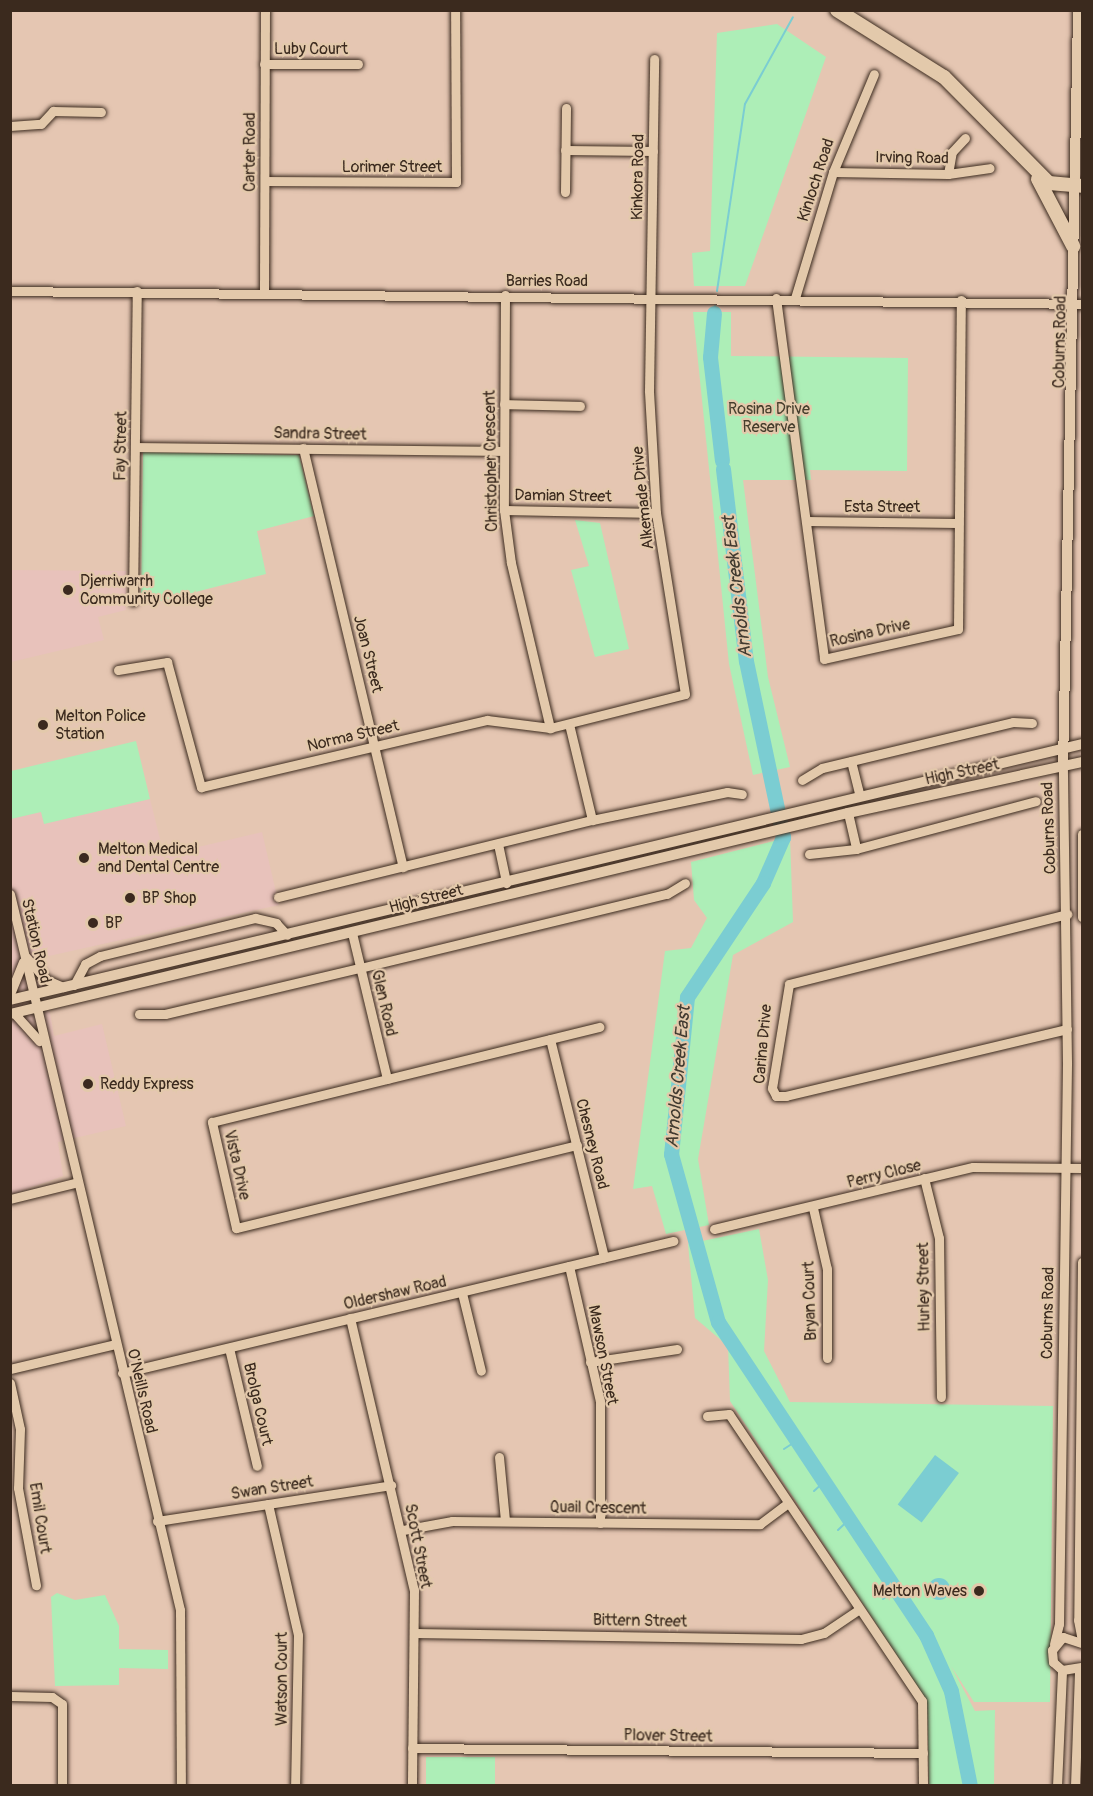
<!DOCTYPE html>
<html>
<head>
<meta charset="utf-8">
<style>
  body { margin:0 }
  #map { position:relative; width:1093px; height:1796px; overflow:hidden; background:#e5c6b2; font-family:Pangolin,sans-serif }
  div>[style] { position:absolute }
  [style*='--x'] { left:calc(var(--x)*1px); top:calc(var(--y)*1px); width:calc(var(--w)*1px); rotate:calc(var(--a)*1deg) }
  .built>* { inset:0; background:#e8c2bb }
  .green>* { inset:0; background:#adeeb7; transform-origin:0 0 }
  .water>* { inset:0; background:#7bcdd2; transform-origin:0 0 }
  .round { border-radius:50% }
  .stream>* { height:2px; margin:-1px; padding:0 1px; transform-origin:1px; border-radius:1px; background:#7bcdd2 }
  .river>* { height:15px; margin:-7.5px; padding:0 7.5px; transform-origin:7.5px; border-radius:7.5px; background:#7bcdd2 }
  .roads { filter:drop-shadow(0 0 2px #3b2a1e) drop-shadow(0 0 2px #3b2a1e) }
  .minor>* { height:9px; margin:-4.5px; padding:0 4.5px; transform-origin:4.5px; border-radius:4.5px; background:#e3c9ab }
  .major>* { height:10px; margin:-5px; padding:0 5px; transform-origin:5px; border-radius:5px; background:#e3c9ab }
  .highway>* { height:14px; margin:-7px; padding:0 7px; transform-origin:7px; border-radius:7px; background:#e3c9ab }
  .dots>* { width:16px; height:16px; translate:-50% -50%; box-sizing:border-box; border:3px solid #e3c9ab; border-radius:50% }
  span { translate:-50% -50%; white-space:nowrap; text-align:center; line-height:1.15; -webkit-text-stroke:4.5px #e3c9ab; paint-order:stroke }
  .street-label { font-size:16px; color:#3b2a1e }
  .park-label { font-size:16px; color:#463e2d }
  .poi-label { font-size:16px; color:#3b2a1e }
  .left { translate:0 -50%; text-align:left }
  .right { translate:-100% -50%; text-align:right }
  .water-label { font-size:18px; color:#413a30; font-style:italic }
  .frame { position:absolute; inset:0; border:12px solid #3b2a1e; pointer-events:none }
</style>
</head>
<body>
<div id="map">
  <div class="built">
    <i style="clip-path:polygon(10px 570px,126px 571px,126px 610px,98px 617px,104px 640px,11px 662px)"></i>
    <i style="clip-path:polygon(150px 799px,164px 855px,262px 832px,279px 905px,40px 958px,54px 1036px,102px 1024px,126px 1126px,58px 1142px,63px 1176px,10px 1195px,10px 819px,41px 812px,44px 824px)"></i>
  </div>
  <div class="green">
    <i style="clip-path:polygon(777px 24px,826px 57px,745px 286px,694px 286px,692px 253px,710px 251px,717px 33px)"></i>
    <i style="clip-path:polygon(693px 312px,731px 312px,731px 356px,908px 358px,907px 471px,810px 470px,811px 480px,743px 480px,768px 677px,790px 767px,753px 775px,729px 664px)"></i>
    <i style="clip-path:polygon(143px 452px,299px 455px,314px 516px,257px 531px,266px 574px,141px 606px)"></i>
    <i style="clip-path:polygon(575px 520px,600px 523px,629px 649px,595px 657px,571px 570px,589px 566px)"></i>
    <i style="clip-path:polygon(136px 741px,150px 799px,44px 824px,41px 812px,11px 819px,11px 771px)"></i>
    <i style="clip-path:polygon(790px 837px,793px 922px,733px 955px,698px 1159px,709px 1225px,666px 1234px,652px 1186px,633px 1189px,665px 951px,691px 948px,707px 918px,694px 900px,691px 862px)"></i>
    <i style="clip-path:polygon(759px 1229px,768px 1280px,764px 1351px,790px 1402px,1053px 1406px,1050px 1702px,974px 1702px,951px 1666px,975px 1711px,995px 1710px,994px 1785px,929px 1785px,927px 1701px,730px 1401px,728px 1346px,695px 1318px,688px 1244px)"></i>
    <i style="clip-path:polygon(57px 1593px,75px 1600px,105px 1595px,119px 1626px,119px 1649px,168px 1650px,168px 1669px,119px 1668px,119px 1685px,55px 1686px,51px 1597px)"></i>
    <i style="left:495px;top:1757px;width:28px;height:69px;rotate:90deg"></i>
  </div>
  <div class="water">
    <i style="left:935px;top:1455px;width:30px;height:62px;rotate:37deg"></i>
    <i class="round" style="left:928px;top:1578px;width:22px;height:22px"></i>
  </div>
  <div class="stream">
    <i style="--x:717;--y:291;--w:189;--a:-81.5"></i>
    <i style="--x:745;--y:104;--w:99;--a:-61.1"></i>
    <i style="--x:714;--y:313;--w:7;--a:-82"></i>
    <i style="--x:784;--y:1449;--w:17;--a:-33"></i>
    <i style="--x:814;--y:1491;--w:15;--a:-42"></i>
    <i style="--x:857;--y:1529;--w:11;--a:27"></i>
    <i style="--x:838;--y:1530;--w:16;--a:-43"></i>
    <i style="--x:883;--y:1599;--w:17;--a:-33"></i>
  </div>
  <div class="river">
    <i style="--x:714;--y:313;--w:44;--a:95.2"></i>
    <i style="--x:710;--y:357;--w:104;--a:83.4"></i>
    <i style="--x:723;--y:469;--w:193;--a:83.2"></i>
    <i style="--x:746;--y:661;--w:180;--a:78.1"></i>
    <i style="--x:783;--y:837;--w:50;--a:113.5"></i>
    <i style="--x:763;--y:883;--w:137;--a:123.7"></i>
    <i style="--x:687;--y:997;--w:158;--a:95.8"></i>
    <i style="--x:671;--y:1154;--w:174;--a:74.4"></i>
    <i style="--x:718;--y:1322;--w:376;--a:56.4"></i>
    <i style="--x:926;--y:1635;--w:61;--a:65.9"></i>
    <i style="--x:951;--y:1691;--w:97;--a:78.7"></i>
  </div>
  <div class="roads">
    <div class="minor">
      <i style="--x:264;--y:64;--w:94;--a:0"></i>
      <i style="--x:10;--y:126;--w:31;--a:-4"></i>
      <i style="--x:41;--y:124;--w:18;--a:-47"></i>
      <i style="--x:53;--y:111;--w:48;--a:1.2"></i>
      <i style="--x:565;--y:150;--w:88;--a:0.7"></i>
      <i style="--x:833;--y:172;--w:115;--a:1"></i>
      <i style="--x:948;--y:174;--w:42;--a:-8.1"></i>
      <i style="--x:948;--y:174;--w:22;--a:-80"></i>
      <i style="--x:952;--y:152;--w:19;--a:-47"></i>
      <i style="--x:265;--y:181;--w:191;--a:0.3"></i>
      <i style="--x:456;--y:182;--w:172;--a:-90.3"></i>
      <i style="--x:565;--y:192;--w:84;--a:-89.3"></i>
      <i style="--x:10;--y:291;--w:1072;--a:0.69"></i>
      <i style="--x:264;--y:293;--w:283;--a:-89.8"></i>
      <i style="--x:505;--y:295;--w:215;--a:90.3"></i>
      <i style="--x:504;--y:510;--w:53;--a:82.5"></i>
      <i style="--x:511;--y:563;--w:170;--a:76.7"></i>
      <i style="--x:776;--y:298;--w:364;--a:82.4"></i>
      <i style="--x:824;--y:659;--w:137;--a:-12.6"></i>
      <i style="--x:958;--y:629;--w:329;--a:-89.5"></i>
      <i style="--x:795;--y:298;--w:132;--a:-73.2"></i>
      <i style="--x:833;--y:172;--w:106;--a:-67.3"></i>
      <i style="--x:504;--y:404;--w:76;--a:1.5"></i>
      <i style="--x:136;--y:447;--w:368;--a:0.6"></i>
      <i style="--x:303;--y:448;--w:431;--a:76.6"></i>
      <i style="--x:504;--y:510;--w:152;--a:1.1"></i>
      <i style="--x:806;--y:521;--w:151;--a:0.8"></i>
      <i style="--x:133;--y:601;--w:310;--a:-89.3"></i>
      <i style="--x:118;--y:670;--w:50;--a:-9.3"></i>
      <i style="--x:167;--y:662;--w:130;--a:74.8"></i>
      <i style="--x:201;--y:787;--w:294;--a:-13.2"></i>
      <i style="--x:487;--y:720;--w:64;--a:7.2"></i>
      <i style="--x:550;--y:728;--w:139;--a:-14.1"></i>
      <i style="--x:685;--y:694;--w:183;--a:-99.1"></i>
      <i style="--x:656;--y:513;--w:123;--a:-93.3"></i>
      <i style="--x:649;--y:390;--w:331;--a:-89.1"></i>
      <i style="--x:569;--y:724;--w:99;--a:76.5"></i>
      <i style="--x:851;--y:761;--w:36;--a:76"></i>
      <i style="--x:802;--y:780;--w:23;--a:-31"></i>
      <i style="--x:822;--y:768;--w:196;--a:-13.5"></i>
      <i style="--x:1013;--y:722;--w:19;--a:3"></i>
      <i style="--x:848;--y:813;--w:37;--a:77"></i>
      <i style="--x:1082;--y:834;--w:83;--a:90"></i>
      <i style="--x:498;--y:844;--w:40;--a:78"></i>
      <i style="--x:809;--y:854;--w:47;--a:-6.1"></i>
      <i style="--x:856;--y:849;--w:186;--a:-14.9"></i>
      <i style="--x:10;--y:894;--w:736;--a:76.64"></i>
      <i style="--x:180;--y:1610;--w:176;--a:89.7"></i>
      <i style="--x:278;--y:897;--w:323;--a:-13.8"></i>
      <i style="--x:592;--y:820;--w:138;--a:-11.7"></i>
      <i style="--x:727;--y:792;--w:15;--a:8"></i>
      <i style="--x:352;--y:933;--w:150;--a:76.5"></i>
      <i style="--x:26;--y:957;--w:29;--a:49"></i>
      <i style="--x:45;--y:979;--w:20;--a:24"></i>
      <i style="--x:74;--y:985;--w:24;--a:-62"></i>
      <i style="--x:85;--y:964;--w:17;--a:-28"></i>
      <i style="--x:100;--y:956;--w:160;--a:-13.8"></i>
      <i style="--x:255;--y:918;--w:22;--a:13"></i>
      <i style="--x:276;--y:923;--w:16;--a:47"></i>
      <i style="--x:10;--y:994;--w:35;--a:-68"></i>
      <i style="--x:14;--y:1013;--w:38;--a:48"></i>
      <i style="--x:139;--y:1014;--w:26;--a:0"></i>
      <i style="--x:165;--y:1014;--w:200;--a:-13.3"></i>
      <i style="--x:360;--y:968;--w:316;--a:-13.6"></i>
      <i style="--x:667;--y:894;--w:21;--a:-31"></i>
      <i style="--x:1067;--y:1029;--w:289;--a:166.6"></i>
      <i style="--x:786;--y:1096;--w:10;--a:180"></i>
      <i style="--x:776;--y:1096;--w:9;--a:-117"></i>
      <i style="--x:772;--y:1088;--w:105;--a:-80.7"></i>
      <i style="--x:789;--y:984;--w:287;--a:-14.1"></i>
      <i style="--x:550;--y:1039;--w:225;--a:76.1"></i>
      <i style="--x:577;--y:1145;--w:351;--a:166.3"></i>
      <i style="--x:236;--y:1228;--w:109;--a:-102.8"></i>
      <i style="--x:212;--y:1122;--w:399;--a:-13.8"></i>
      <i style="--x:924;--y:1178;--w:62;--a:76"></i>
      <i style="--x:939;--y:1238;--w:159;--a:89.3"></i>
      <i style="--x:10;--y:1199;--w:70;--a:-14"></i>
      <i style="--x:813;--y:1208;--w:63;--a:77.1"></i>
      <i style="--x:827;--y:1269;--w:89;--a:90"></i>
      <i style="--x:714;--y:1229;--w:266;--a:-13.5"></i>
      <i style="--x:973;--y:1167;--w:109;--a:0.5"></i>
      <i style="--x:1082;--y:1262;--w:358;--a:90.6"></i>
      <i style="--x:1078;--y:1620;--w:21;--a:79"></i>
      <i style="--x:569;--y:1266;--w:139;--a:77.1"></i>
      <i style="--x:600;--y:1401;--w:122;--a:90"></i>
      <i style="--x:462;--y:1293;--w:80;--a:76.3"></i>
      <i style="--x:350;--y:1318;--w:279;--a:76.8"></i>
      <i style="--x:414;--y:1590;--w:196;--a:90.6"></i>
      <i style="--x:229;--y:1348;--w:121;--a:76.7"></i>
      <i style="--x:590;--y:1362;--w:88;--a:-8.5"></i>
      <i style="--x:10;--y:1369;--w:109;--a:-13.3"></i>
      <i style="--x:122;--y:1373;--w:567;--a:-13.47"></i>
      <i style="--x:10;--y:1383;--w:47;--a:77.7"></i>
      <i style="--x:20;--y:1429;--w:59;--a:91.9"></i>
      <i style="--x:18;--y:1488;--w:99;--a:79.5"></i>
      <i style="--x:707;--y:1416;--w:22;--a:-5"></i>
      <i style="--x:729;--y:1414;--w:346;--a:56.1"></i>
      <i style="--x:922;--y:1701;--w:85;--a:89.3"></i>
      <i style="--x:499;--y:1457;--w:64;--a:84.6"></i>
      <i style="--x:268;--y:1504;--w:134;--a:77.1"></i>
      <i style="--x:298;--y:1635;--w:151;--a:91.1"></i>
      <i style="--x:157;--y:1521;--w:237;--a:-8.7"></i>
      <i style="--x:403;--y:1530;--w:50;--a:-10.4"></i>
      <i style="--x:452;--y:1521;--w:308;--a:0.6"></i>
      <i style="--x:760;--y:1524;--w:34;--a:-37"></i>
      <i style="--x:414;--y:1633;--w:387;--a:0.9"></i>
      <i style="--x:801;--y:1639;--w:24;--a:-15"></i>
      <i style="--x:824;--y:1633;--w:40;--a:-34"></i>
      <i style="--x:1054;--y:1644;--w:21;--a:-76"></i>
      <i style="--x:1059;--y:1624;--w:562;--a:-89.18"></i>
      <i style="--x:1067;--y:1062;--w:295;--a:-90.8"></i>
      <i style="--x:1081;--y:1667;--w:19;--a:171"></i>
      <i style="--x:1062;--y:1670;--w:12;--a:-138"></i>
      <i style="--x:1053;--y:1662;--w:12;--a:-95"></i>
      <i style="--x:1052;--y:1650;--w:17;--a:-50"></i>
      <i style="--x:1063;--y:1637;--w:20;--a:18"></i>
      <i style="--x:10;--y:1696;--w:42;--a:1.4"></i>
      <i style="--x:52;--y:1697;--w:12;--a:35"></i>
      <i style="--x:62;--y:1704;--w:82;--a:90"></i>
      <i style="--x:412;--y:1748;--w:511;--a:0.56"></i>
      <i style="--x:1057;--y:1786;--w:116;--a:-87.5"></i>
      <i style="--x:1075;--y:1786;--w:117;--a:-88"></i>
    </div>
    <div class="major">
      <i style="--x:1063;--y:767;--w:757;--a:-88.86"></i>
      <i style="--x:10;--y:1000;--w:1102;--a:-13.43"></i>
      <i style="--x:10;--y:1014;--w:862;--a:-13.49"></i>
      <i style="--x:848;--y:813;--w:239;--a:-12.3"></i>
    </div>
    <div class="highway">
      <i style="--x:837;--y:10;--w:126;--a:32.1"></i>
      <i style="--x:944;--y:77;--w:149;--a:45.3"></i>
      <i style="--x:1049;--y:183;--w:33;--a:5"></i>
      <i style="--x:1038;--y:179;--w:76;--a:62.4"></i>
    </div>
  </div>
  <div class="dots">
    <i style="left:68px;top:590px;background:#3b2a1e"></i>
    <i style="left:43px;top:725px;background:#3b2a1e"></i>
    <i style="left:84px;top:858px;background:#3b2a1e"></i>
    <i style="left:130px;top:898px;background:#3b2a1e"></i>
    <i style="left:93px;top:923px;background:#3b2a1e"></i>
    <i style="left:88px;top:1084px;background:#3b2a1e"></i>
    <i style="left:979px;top:1591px;background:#3b2a1e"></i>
  </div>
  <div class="street-label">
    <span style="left:311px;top:49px">Luby Court</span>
    <span style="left:250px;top:152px;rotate:-90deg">Carter Road</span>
    <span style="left:912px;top:158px;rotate:1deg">Irving Road</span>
    <span style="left:392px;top:167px">Lorimer Street</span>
    <span style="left:638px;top:177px;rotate:-89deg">Kinkora Road</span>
    <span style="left:816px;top:180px;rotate:-72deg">Kinloch Road</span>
    <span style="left:547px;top:281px">Barries Road</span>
    <span style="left:1060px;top:342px;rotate:-89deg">Coburns Road</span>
    <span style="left:320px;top:434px;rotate:1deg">Sandra Street</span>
    <span style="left:121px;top:446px;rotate:-89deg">Fay Street</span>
    <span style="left:491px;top:461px;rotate:-91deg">Christopher Crescent</span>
    <span style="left:563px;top:496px;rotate:1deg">Damian Street</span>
    <span style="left:643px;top:498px;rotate:-96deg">Alkemade Drive</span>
    <span style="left:882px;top:507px">Esta Street</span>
    <span style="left:870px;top:633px;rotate:-13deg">Rosina Drive</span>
    <span style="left:368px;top:654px;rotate:76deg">Joan Street</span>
    <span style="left:353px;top:736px;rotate:-13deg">Norma Street</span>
    <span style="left:962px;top:772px;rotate:-12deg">High Street</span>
    <span style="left:1049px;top:828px;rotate:-92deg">Coburns Road</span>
    <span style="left:426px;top:899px;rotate:-14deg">High Street</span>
    <span style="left:36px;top:941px;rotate:77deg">Station Road</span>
    <span style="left:384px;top:1003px;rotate:77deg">Glen Road</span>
    <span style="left:763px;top:1044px;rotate:-85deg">Carina Drive</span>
    <span style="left:592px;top:1144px;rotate:76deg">Chesney Road</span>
    <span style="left:237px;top:1165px;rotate:77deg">Vista Drive</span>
    <span style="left:884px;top:1174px;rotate:-14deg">Perry Close</span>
    <span style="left:924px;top:1287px;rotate:-91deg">Hurley Street</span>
    <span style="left:395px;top:1293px;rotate:-13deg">Oldershaw Road</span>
    <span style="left:810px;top:1301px;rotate:-92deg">Bryan Court</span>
    <span style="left:1048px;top:1313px;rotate:-89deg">Coburns Road</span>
    <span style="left:603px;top:1355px;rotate:79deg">Mawson Street</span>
    <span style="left:142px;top:1391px;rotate:77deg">O'Neills Road</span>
    <span style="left:258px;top:1404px;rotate:77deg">Brolga Court</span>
    <span style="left:272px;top:1488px;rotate:-9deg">Swan Street</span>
    <span style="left:598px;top:1508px;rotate:1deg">Quail Crescent</span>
    <span style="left:40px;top:1518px;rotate:81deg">Emil Court</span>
    <span style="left:418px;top:1546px;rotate:79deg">Scott Street</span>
    <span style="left:640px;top:1621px;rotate:1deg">Bittern Street</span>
    <span style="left:282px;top:1679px;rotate:-90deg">Watson Court</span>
    <span style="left:668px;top:1736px;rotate:1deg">Plover Street</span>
  </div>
  <div class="park-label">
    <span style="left:769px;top:418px">Rosina Drive<br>Reserve</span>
  </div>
  <div class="poi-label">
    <span class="left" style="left:80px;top:590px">Djerriwarrh<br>Community College</span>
    <span class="left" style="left:55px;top:725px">Melton Police<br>Station</span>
    <span class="left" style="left:98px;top:858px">Melton Medical<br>and Dental Centre</span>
    <span class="left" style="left:142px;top:898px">BP Shop</span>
    <span class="left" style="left:105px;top:923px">BP</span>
    <span class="left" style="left:100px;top:1084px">Reddy Express</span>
    <span class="right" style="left:967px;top:1591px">Melton Waves</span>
  </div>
  <div class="water-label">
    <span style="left:738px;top:587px;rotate:-97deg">Arnolds Creek East</span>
    <span style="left:679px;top:1077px;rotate:-85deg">Arnolds Creek East</span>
  </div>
  <div class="frame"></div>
</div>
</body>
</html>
